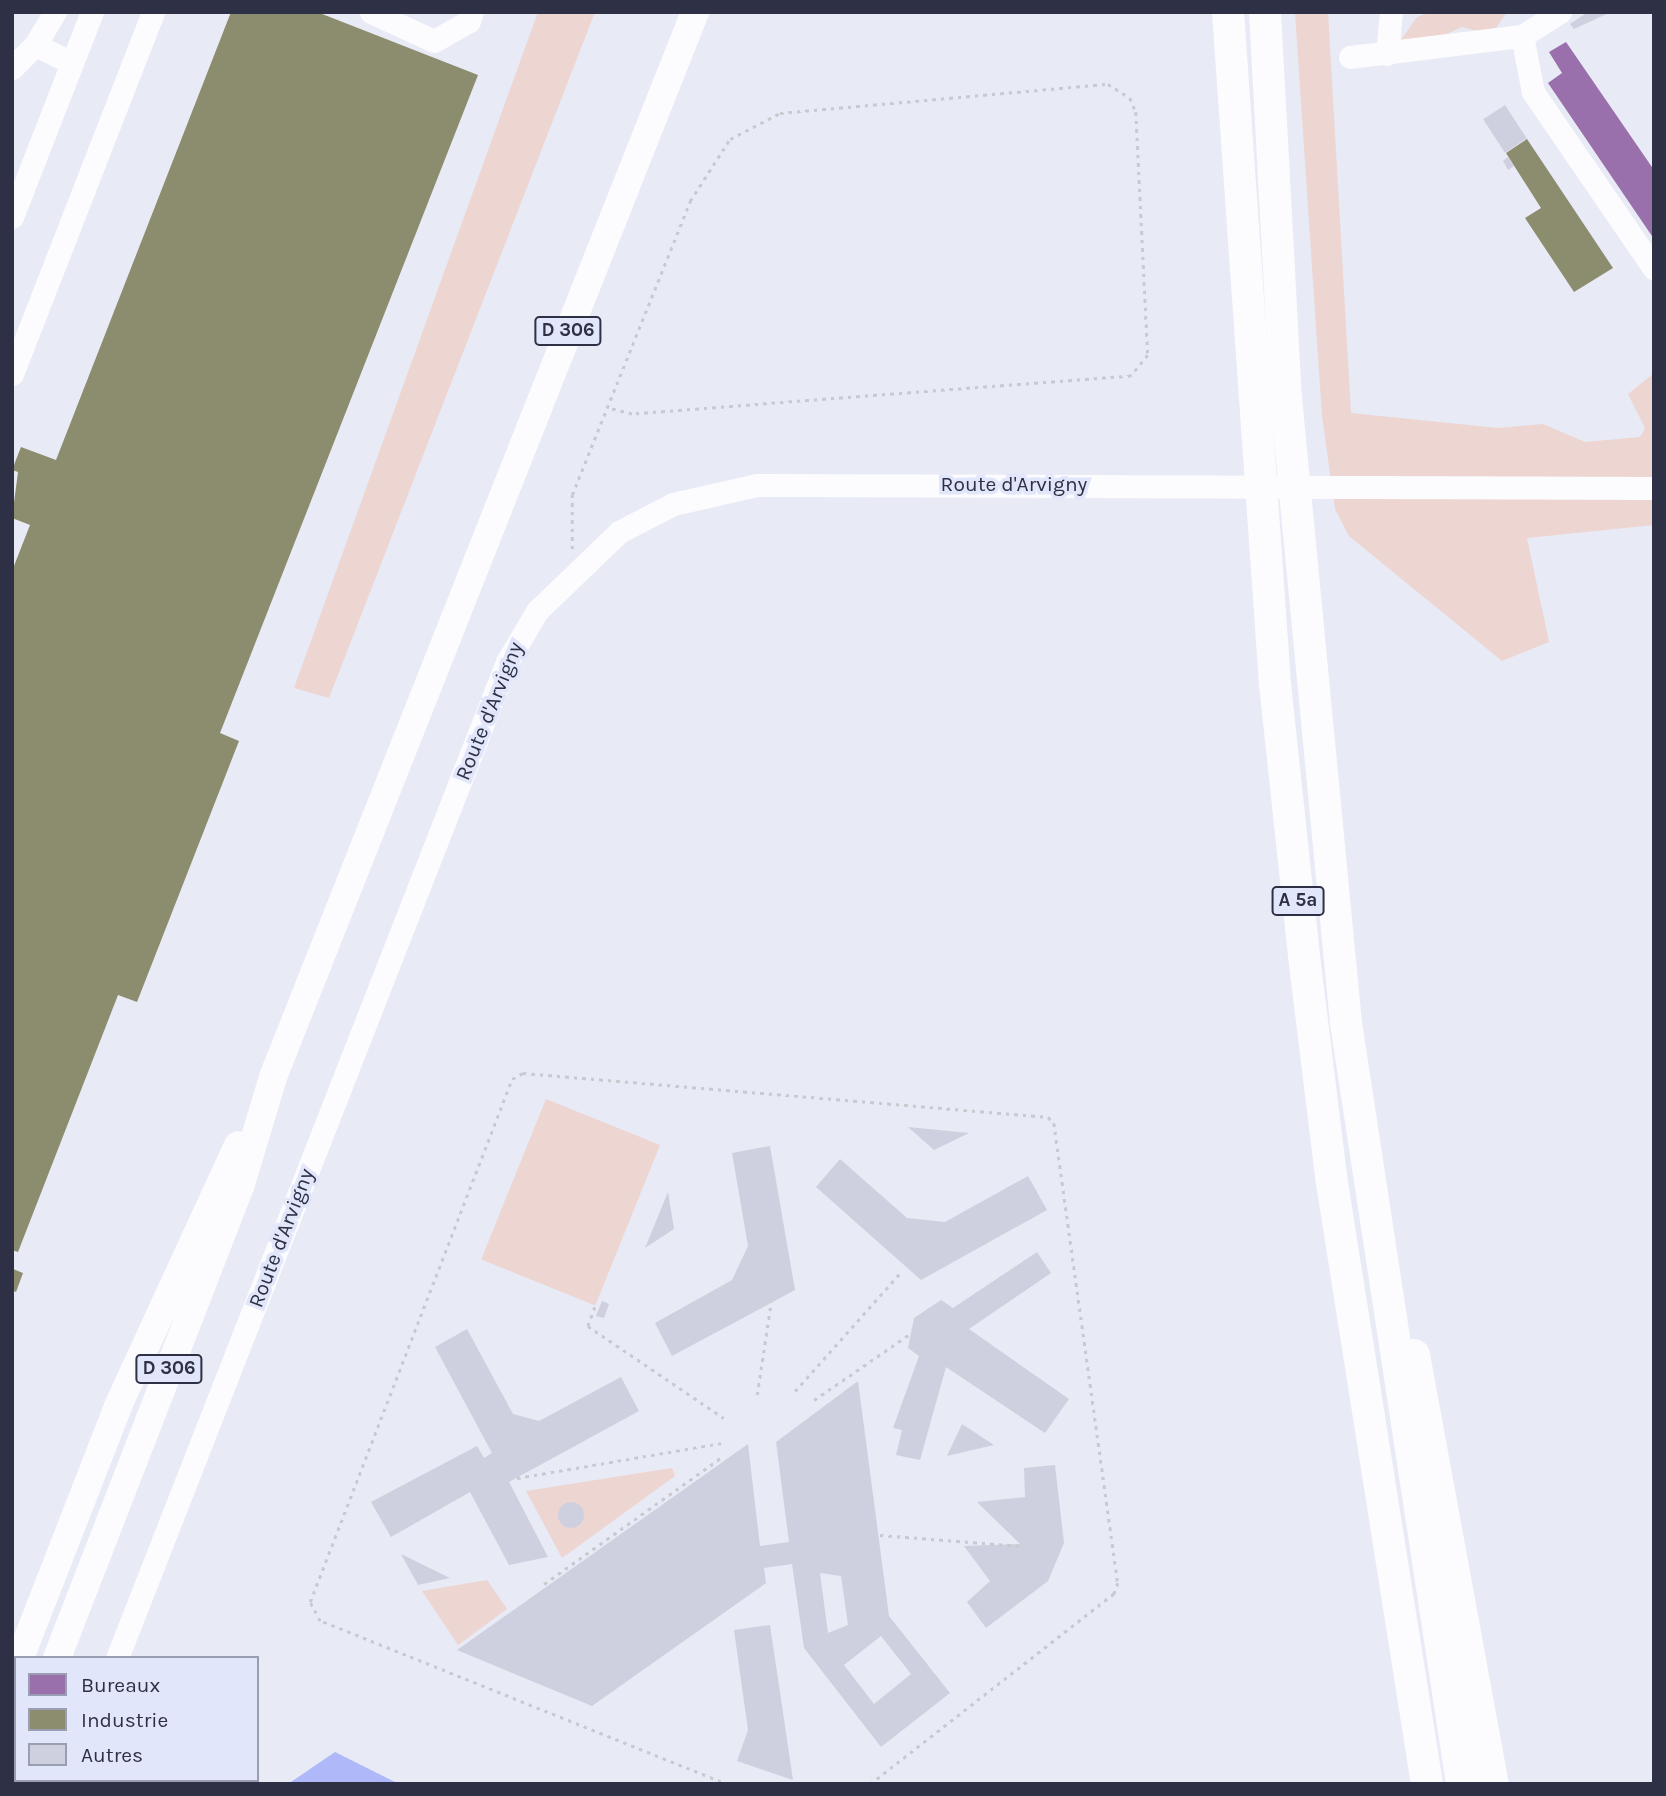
<!DOCTYPE html>
<html>
<head>
<meta charset="utf-8">
<style>
  body { margin:0 }
  #map { position:relative; width:1666px; height:1796px; overflow:hidden; background:#e8eaf5; font-family:Karla,sans-serif }
  div>[style] { position:absolute }
  [style*='--x'] { left:calc(var(--x)*1px); top:calc(var(--y)*1px); width:calc(var(--w)*1px); rotate:calc(var(--a)*1deg) }
  .green>* { inset:0; background:#edd5d2; transform-origin:0 0 }
  .water>* { inset:0; background:#afb8f8 }
  .offices>* { inset:0; background:#9970ab }
  .industry>* { inset:0; background:#8c8c6e }
  .building>* { inset:0; background:#ced0df; transform-origin:0 0 }
  .round { border-radius:50% }
  .path>* { height:2.5px; margin-top:-1.25px; transform-origin:0; background:repeating-linear-gradient(90deg,#c8cad0 0 3.5px,transparent 0 8.5px) }
  .minor>* { height:23px; margin:-11.5px; padding:0 11.5px; transform-origin:11.5px; border-radius:11.5px; background:#fcfcfe }
  .major>* { height:28px; margin:-14px; padding:0 14px; transform-origin:14px; border-radius:14px; background:#fcfcfe }
  .highway>* { height:32px; margin:-16px; padding:0 16px; transform-origin:16px; border-radius:16px; background:#fcfcfe }
  span { translate:-50% -50%; white-space:nowrap; text-align:center; line-height:1.15; -webkit-text-stroke:7px #e2e6fb; paint-order:stroke }
  .shield-label span { padding:2px 5px; background:#e2e6fb; border:2px solid; border-radius:5px; -webkit-text-stroke-width:0 }
  .shield-label { font-size:19px; color:#2e3145; font-weight:700 }
  .street-label { font-size:21px; color:#2e3145 }
  .frame { position:absolute; inset:0; border:14px solid #2e3145; pointer-events:none }
  .legend { position:absolute; left:14px; top:1656px; width:245px; height:126px; box-sizing:border-box; background:#e2e6fb; border:2px solid #9a9eb2; margin:0; padding:9px 12px; list-style:none; font-size:21px; color:#2e3145 }
  .legend li { display:flex; align-items:center; gap:14px; height:35px }
  .legend b { width:35px; border:2px solid #9a9eb2 }
</style>
</head>
<body>
<div id="map">
  <div class="green">
    <i style="clip-path:polygon(538px 12px,595px 12px,329px 698px,294px 688px)"></i>
    <i style="clip-path:polygon(1295px 12px,1328px 12px,1351px 413px,1498px 428px,1543px 424px,1585px 442px,1640px 437px,1645px 428px,1628px 394px,1654px 373px,1654px 525px,1527px 538px,1549px 642px,1502px 661px,1349px 536px,1335px 509px,1322px 416px)"></i>
    <i style="clip-path:polygon(1431px 12px,1507px 12px,1491px 35px,1462px 27px,1438px 38px,1401px 40px,1417px 17px)"></i>
    <i style="left:546px;top:1099px;width:123px;height:173px;rotate:22deg"></i>
    <i style="clip-path:polygon(672px 1468px,675px 1476px,562px 1558px,526px 1491px)"></i>
    <i style="clip-path:polygon(487px 1580px,507px 1609px,458px 1645px,422px 1591px)"></i>
  </div>
  <div class="water">
    <i style="clip-path:polygon(335px 1752px,399px 1784px,288px 1784px)"></i>
  </div>
  <div class="offices">
    <i style="clip-path:polygon(1566px 42px,1654px 170px,1654px 239px,1548px 83px,1562px 73px,1549px 52px)"></i>
  </div>
  <div class="industry">
    <i style="clip-path:polygon(231px 12px,317px 12px,478px 75px,220px 733px,239px 741px,137px 1002px,118px 995px,18px 1252px,12px 1250px,12px 571px,30px 525px,12px 518px,18px 472px,12px 470px,21px 447px,56px 460px)"></i>
    <i style="clip-path:polygon(1527px 139px,1613px 268px,1574px 292px,1525px 218px,1541px 208px,1506px 153px)"></i>
    <i style="clip-path:polygon(13px 1269px,23px 1273px,16px 1292px,12px 1290px)"></i>
  </div>
  <div class="building">
    <i style="clip-path:polygon(1588px 12px,1611px 12px,1574px 29px,1570px 24px)"></i>
    <i style="left:1505px;top:105px;width:40px;height:26px;rotate:57deg"></i>
    <i style="clip-path:polygon(1508px 157px,1514px 166px,1508px 170px,1503px 161px)"></i>
    <i style="clip-path:polygon(908px 1127px,969px 1133px,934px 1150px)"></i>
    <i style="clip-path:polygon(770px 1146px,795px 1290px,672px 1356px,655px 1323px,732px 1280px,748px 1246px,732px 1153px)"></i>
    <i style="clip-path:polygon(840px 1159px,907px 1218px,945px 1222px,1028px 1176px,1047px 1210px,921px 1280px,816px 1187px)"></i>
    <i style="clip-path:polygon(668px 1192px,674px 1229px,645px 1248px)"></i>
    <i style="clip-path:polygon(1037px 1252px,1051px 1273px,969px 1329px,1069px 1399px,1045px 1433px,946px 1367px,920px 1460px,896px 1455px,902px 1430px,893px 1428px,919px 1356px,908px 1348px,914px 1318px,941px 1300px,953px 1308px)"></i>
    <i style="clip-path:polygon(602px 1301px,609px 1304px,604px 1318px,596px 1316px)"></i>
    <i style="clip-path:polygon(467px 1329px,513px 1414px,539px 1421px,621px 1377px,639px 1411px,509px 1482px,548px 1557px,509px 1565px,470px 1492px,391px 1537px,371px 1502px,477px 1446px,484px 1458px,492px 1453px,435px 1347px)"></i>
    <i style="clip-path:polygon(evenodd,858px 1381px,889px 1616px,950px 1693px,881px 1747px,804px 1648px,792px 1564px,764px 1568px,766px 1583px,592px 1706px,457px 1650px,748px 1444px,760px 1546px,789px 1542px,776px 1442px,858px 1381px,820px 1573px,841px 1576px,848px 1625px,828px 1633px,820px 1573px,858px 1381px,881px 1636px,911px 1674px,874px 1704px,844px 1665px,881px 1636px)"></i>
    <i style="clip-path:polygon(962px 1424px,994px 1445px,947px 1456px)"></i>
    <i style="clip-path:polygon(1055px 1465px,1064px 1543px,1048px 1581px,986px 1628px,967px 1602px,990px 1581px,964px 1546px,1020px 1544px,977px 1502px,1025px 1497px,1024px 1468px)"></i>
    <i class="round" style="left:558px;top:1502px;width:26px;height:26px"></i>
    <i style="clip-path:polygon(401px 1554px,450px 1578px,418px 1585px)"></i>
    <i style="clip-path:polygon(770px 1625px,793px 1780px,737px 1761px,748px 1730px,734px 1630px)"></i>
  </div>
  <div class="path">
    <i style="--x:572;--y:549;--w:54;--a:-90"></i>
    <i style="--x:572;--y:495;--w:317;--a:-68.1"></i>
    <i style="--x:690;--y:201;--w:74;--a:-57.2"></i>
    <i style="--x:730;--y:139;--w:56;--a:-27.5"></i>
    <i style="--x:780;--y:113;--w:329;--a:-5.1"></i>
    <i style="--x:1108;--y:84;--w:26;--a:32"></i>
    <i style="--x:1130;--y:98;--w:15;--a:67"></i>
    <i style="--x:1136;--y:112;--w:243;--a:87.2"></i>
    <i style="--x:1148;--y:355;--w:27;--a:129"></i>
    <i style="--x:1131;--y:376;--w:500;--a:175.65"></i>
    <i style="--x:632;--y:414;--w:21;--a:-166"></i>
    <i style="--x:595;--y:1307;--w:20;--a:110"></i>
    <i style="--x:588;--y:1326;--w:164;--a:34.1"></i>
    <i style="--x:795;--y:1391;--w:161;--a:-48.3"></i>
    <i style="--x:757;--y:1395;--w:94;--a:-81.4"></i>
    <i style="--x:814;--y:1400;--w:118;--a:-34.6"></i>
    <i style="--x:517;--y:1478;--w:207;--a:-9.7"></i>
    <i style="--x:880;--y:1535;--w:140;--a:4.5"></i>
    <i style="--x:544;--y:1584;--w:219;--a:-35.5"></i>
    <i style="--x:721;--y:1782;--w:432;--a:-158.1"></i>
    <i style="--x:320;--y:1621;--w:21;--a:-118"></i>
    <i style="--x:310;--y:1602;--w:561;--a:-68.88"></i>
    <i style="--x:512;--y:1079;--w:13;--a:-29"></i>
    <i style="--x:523;--y:1073;--w:527;--a:4.79"></i>
    <i style="--x:1048;--y:1117;--w:8;--a:45"></i>
    <i style="--x:1054;--y:1123;--w:464;--a:82.1"></i>
    <i style="--x:1118;--y:1583;--w:12;--a:110"></i>
    <i style="--x:1114;--y:1594;--w:308;--a:142"></i>
  </div>
  <div class="minor">
    <i style="--x:371;--y:12;--w:69;--a:24.7"></i>
    <i style="--x:434;--y:41;--w:40;--a:-29.7"></i>
    <i style="--x:469;--y:21;--w:9;--a:-72"></i>
    <i style="--x:1560;--y:12;--w:45;--a:147.7"></i>
    <i style="--x:1522;--y:36;--w:57;--a:78.9"></i>
    <i style="--x:1533;--y:92;--w:214;--a:55.6"></i>
    <i style="--x:35;--y:45;--w:39;--a:-59"></i>
    <i style="--x:1387;--y:54;--w:42;--a:-84.6"></i>
    <i style="--x:1350;--y:57;--w:173;--a:-7"></i>
    <i style="--x:12;--y:68;--w:33;--a:-45"></i>
    <i style="--x:35;--y:45;--w:41;--a:25.9"></i>
    <i style="--x:12;--y:217;--w:220;--a:-68.7"></i>
    <i style="--x:12;--y:374;--w:388;--a:-68.7"></i>
    <i style="--x:117;--y:1658;--w:1070;--a:-68.62"></i>
    <i style="--x:507;--y:662;--w:59;--a:-59.5"></i>
    <i style="--x:537;--y:611;--w:114;--a:-43.9"></i>
    <i style="--x:619;--y:532;--w:61;--a:-27.4"></i>
    <i style="--x:673;--y:504;--w:86;--a:-12.7"></i>
    <i style="--x:757;--y:485;--w:897;--a:0.19"></i>
    <i style="--x:85;--y:1780;--w:4;--a:90"></i>
  </div>
  <div class="major">
    <i style="--x:20;--y:1658;--w:270;--a:-68.7"></i>
    <i style="--x:118;--y:1406;--w:287;--a:-65.3"></i>
    <i style="--x:57;--y:1658;--w:508;--a:-68.78"></i>
    <i style="--x:241;--y:1184;--w:112;--a:-73.3"></i>
    <i style="--x:273;--y:1077;--w:1146;--a:-68.38"></i>
    <i style="--x:12;--y:1773;--w:10;--a:-66"></i>
  </div>
  <div class="highway">
    <i style="--x:1228;--y:12;--w:674;--a:86"></i>
    <i style="--x:1275;--y:684;--w:282;--a:83.9"></i>
    <i style="--x:1305;--y:964;--w:221;--a:83"></i>
    <i style="--x:1332;--y:1183;--w:608;--a:81.02"></i>
    <i style="--x:1265;--y:12;--w:387;--a:86.9"></i>
    <i style="--x:1286;--y:398;--w:628;--a:84.52"></i>
    <i style="--x:1346;--y:1023;--w:770;--a:81.33"></i>
    <i style="--x:1414;--y:1355;--w:436;--a:79.6"></i>
  </div>
  <div class="shield-label">
    <span style="left:568px;top:331px">D 306</span>
    <span style="left:1298px;top:901px">A 5a</span>
    <span style="left:169px;top:1369px">D 306</span>
  </div>
  <div class="street-label">
    <span style="left:1014px;top:484px">Route d'Arvigny</span>
    <span style="left:489px;top:711px;rotate:-68deg">Route d'Arvigny</span>
    <span style="left:281px;top:1238px;rotate:-69deg">Route d'Arvigny</span>
  </div>
  <div class="frame"></div>
  <ul class="legend">
  <li><b style="height:19px;background:#9970ab"></b>Bureaux</li>
  <li><b style="height:19px;background:#8c8c6e"></b>Industrie</li>
  <li><b style="height:19px;background:#ced0df"></b>Autres</li>
  </ul>
</div>
</body>
</html>
